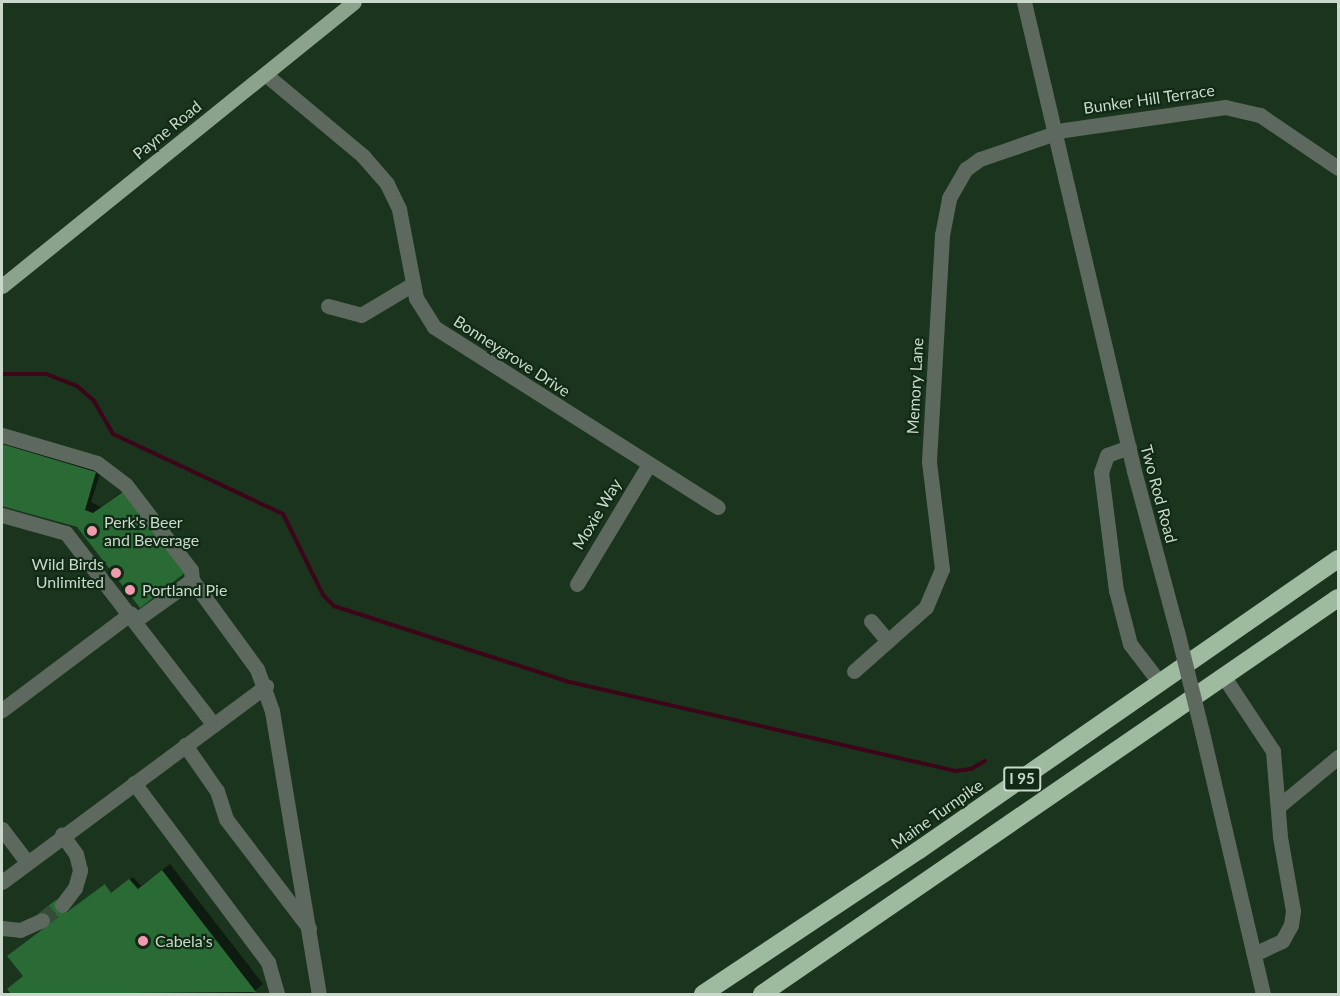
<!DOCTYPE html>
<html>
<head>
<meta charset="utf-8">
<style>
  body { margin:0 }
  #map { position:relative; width:1340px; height:996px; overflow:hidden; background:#1b341e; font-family:Lato,sans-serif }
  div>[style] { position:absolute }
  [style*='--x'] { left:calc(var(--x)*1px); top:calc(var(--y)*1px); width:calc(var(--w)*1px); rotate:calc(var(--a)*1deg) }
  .shadow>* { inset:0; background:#0007 }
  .stream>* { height:4px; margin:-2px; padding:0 2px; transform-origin:2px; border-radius:2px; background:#3c0519 }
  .building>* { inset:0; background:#2a6b35 }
  .minor-tunnel>* { height:15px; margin-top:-7.5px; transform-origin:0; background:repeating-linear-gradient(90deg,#354d38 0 15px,transparent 0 23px) }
  .minor>* { height:15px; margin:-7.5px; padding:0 7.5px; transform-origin:7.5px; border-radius:7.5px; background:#5d695e }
  .major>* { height:15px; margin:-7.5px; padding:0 7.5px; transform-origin:7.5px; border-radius:7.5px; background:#8ba38d }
  .highway>* { height:18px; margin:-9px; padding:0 9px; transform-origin:9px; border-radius:9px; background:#9ebba0 }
  .minor-bridge>* { height:15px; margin:-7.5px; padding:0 7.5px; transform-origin:7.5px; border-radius:7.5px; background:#5d695e }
  .dots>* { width:16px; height:16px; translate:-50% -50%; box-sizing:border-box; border:3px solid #112a15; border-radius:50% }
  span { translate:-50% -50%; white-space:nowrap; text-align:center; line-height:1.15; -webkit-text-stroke:4.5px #112a15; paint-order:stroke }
  .shield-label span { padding:2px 4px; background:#112a15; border:2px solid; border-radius:4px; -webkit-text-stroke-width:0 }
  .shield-label { font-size:15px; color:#c9d8ca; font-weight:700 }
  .street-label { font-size:16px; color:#c9d8ca }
  .poi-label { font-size:16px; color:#c9d8ca }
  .left { translate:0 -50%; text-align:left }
  .right { translate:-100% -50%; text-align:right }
  .frame { position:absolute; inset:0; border:3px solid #c9d8ca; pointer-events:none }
</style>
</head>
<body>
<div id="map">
  <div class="shadow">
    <i style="clip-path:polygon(2px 440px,103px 465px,91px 502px,101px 507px,131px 486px,192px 564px,2px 504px)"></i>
    <i style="clip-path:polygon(170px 864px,263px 984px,255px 991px,251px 994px,13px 994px,9px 989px,25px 975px,59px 899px,69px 912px,106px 884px,111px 894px,133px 877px,141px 886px)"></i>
  </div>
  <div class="stream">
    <i style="--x:2;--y:374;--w:44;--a:0"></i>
    <i style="--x:46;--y:374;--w:33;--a:21"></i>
    <i style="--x:77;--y:386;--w:23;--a:41"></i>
    <i style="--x:94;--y:401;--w:38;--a:60"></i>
    <i style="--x:113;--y:434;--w:188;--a:25.2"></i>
    <i style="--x:283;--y:514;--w:90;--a:63.7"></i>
    <i style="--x:323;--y:595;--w:16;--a:45"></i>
    <i style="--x:334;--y:606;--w:248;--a:17.9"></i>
    <i style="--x:570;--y:682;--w:395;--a:13"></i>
    <i style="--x:955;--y:771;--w:16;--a:-7"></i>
    <i style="--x:971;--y:769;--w:16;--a:-30"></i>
  </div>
  <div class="building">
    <i style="clip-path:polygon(2px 444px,96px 472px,85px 510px,93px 513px,123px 492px,186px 572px,140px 608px,77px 527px,2px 506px)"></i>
    <i style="clip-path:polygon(162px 870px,256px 992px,11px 994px,7px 989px,23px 976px,7px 956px,47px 926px,38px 914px,57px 899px,67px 912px,105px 884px,111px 893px,129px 879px,138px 889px)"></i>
  </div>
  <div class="minor-tunnel">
    <i style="--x:42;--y:920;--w:25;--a:-37"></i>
  </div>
  <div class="minor">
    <i style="--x:1024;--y:2;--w:482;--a:76.8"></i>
    <i style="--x:1134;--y:471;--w:166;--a:75"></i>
    <i style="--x:265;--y:74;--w:128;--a:39.9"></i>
    <i style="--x:363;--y:156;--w:37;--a:49"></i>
    <i style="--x:387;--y:184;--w:28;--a:64"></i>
    <i style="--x:399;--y:209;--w:91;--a:79.2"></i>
    <i style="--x:416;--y:298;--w:34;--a:58"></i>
    <i style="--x:434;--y:327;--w:336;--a:32.4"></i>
    <i style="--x:328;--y:306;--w:34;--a:15"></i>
    <i style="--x:361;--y:315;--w:61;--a:-30.8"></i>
    <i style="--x:2;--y:435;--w:99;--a:16.4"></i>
    <i style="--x:97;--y:463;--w:36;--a:37"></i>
    <i style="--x:126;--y:485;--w:107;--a:52.6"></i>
    <i style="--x:191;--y:570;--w:10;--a:84"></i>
    <i style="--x:192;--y:580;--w:110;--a:53.9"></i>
    <i style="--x:257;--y:669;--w:45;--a:70.3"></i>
    <i style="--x:272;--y:711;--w:287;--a:80.6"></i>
    <i style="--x:1129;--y:447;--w:23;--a:160"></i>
    <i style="--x:1107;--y:455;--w:18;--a:109"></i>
    <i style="--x:1101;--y:472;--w:119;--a:82.8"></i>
    <i style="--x:1116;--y:590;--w:56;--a:75.5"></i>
    <i style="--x:1130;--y:644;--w:49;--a:52.4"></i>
    <i style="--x:2;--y:515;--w:66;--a:15.7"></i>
    <i style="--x:66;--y:533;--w:242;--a:52.4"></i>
    <i style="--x:577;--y:584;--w:140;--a:-59"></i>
    <i style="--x:136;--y:620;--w:69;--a:-35.5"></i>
    <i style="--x:871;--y:621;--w:26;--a:50"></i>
    <i style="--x:854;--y:671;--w:96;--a:-41.6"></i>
    <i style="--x:926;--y:607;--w:41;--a:-67.2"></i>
    <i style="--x:942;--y:569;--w:109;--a:-96.9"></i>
    <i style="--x:929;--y:461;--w:226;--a:-86.7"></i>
    <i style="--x:942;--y:235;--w:38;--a:-79"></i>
    <i style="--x:949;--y:198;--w:34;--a:-60"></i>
    <i style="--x:966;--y:169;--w:17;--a:-36"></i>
    <i style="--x:980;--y:159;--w:89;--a:-19"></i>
    <i style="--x:1064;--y:130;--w:163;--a:-8.1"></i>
    <i style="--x:1225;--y:107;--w:36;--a:13"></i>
    <i style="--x:1260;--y:115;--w:94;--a:34.2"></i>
    <i style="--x:1224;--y:677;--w:89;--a:56.5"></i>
    <i style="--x:1273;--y:751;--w:86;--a:85.3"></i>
    <i style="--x:1280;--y:837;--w:75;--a:80"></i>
    <i style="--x:1293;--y:911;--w:14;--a:98"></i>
    <i style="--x:1291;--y:925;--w:18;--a:119"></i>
    <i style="--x:1282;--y:941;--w:31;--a:155"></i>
    <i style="--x:2;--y:710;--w:161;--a:-36.9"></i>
    <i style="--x:1202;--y:732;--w:269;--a:76.9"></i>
    <i style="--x:185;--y:745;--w:56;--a:55.2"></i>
    <i style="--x:217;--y:791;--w:29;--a:72"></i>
    <i style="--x:226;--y:819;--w:137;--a:52.7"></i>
    <i style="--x:134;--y:783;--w:224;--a:53.2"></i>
    <i style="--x:268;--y:962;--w:33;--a:74"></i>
    <i style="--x:1279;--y:806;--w:77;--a:-39.7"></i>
    <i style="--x:2;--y:829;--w:41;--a:52.9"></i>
    <i style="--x:2;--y:882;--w:329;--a:-36.6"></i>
    <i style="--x:62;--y:905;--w:21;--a:-53"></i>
    <i style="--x:75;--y:888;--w:19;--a:-74"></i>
    <i style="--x:80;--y:870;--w:16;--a:-104"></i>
    <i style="--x:76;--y:854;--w:24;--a:-126"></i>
    <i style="--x:2;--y:928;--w:18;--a:6"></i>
    <i style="--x:20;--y:930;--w:24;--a:-24"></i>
  </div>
  <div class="major">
    <i style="--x:2;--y:286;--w:452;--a:-38.9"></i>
  </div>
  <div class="highway">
    <i style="--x:703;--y:994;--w:260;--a:-33.7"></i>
    <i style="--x:919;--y:850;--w:510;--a:-34.78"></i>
    <i style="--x:762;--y:994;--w:699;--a:-34.51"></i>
  </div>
  <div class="minor-bridge">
    <i style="--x:1177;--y:631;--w:104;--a:76.1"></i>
  </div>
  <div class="dots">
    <i style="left:92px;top:531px;background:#f29aaf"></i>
    <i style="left:116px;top:573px;background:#f29aaf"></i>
    <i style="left:130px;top:590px;background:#f29aaf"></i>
    <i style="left:143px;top:941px;background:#f29aaf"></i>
  </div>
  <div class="shield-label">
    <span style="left:1022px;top:779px">I 95</span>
  </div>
  <div class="street-label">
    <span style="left:1149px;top:99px;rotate:-8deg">Bunker Hill Terrace</span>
    <span style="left:167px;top:130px;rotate:-39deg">Payne Road</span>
    <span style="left:512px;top:356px;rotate:33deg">Bonneygrove Drive</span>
    <span style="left:915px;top:386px;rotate:-87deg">Memory Lane</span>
    <span style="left:1159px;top:494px;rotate:75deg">Two Rod Road</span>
    <span style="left:597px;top:514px;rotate:-59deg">Moxie Way</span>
    <span style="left:937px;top:814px;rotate:-35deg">Maine Turnpike</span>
  </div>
  <div class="poi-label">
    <span class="left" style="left:104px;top:531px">Perk's Beer<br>and Beverage</span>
    <span class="right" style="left:104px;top:573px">Wild Birds<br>Unlimited</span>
    <span class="left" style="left:142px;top:590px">Portland Pie</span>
    <span class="left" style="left:155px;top:941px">Cabela's</span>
  </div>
  <div class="frame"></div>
</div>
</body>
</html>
